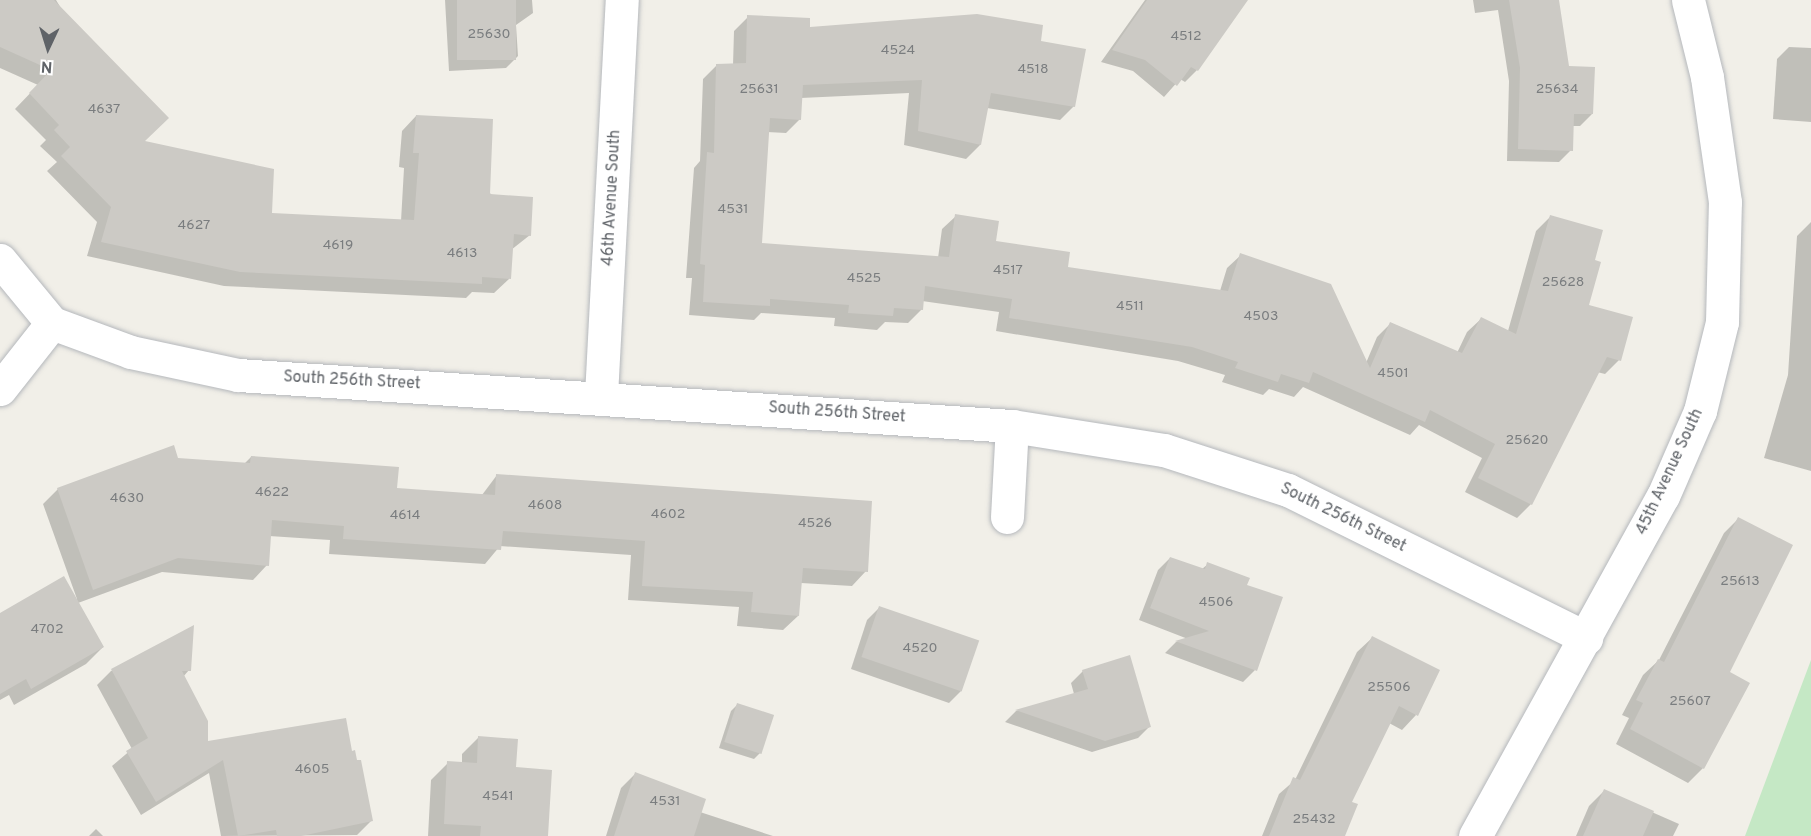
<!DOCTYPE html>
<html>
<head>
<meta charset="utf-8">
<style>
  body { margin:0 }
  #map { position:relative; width:1811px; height:836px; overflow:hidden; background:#f1efe8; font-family:Overpass,sans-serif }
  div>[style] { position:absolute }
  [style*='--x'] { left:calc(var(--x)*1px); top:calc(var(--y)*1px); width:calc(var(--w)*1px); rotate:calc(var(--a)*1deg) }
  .green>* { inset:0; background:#c5e8c5 }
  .shadow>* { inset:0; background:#0003 }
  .building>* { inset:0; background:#cccac5; transform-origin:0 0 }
  .roads { filter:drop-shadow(0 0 2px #b5b8bc) drop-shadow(0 0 2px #b5b8bc) }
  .street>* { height:33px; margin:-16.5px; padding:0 16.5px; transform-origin:16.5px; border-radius:16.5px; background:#fff }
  span { translate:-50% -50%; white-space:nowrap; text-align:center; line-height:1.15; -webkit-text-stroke:5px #fff; paint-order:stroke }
  .number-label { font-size:14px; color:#7a7d7f }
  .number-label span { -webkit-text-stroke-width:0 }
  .street-label { font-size:16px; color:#5f6368 }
  .north { position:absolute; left:18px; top:18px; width:60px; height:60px; -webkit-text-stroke:4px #fff; paint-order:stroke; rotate:184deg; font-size:16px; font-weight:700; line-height:24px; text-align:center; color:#5f6368 }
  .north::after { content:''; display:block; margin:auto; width:21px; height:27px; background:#5f6368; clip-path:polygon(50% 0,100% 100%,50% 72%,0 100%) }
</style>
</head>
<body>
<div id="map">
  <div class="green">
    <i style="clip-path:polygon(1811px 660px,1811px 836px,1745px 836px)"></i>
  </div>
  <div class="shadow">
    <i style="clip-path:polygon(0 0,56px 0,142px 142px,270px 214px,401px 221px,404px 168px,399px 167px,402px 131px,416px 116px,530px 235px,511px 250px,509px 279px,494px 293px,472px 292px,466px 298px,224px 286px,87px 256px,97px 222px,47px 171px,57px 162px,40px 146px,46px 140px,15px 109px,38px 85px,0 68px)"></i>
    <i style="clip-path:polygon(445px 0,532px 0,533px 13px,516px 25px,518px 56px,506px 68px,449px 71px)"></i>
    <i style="clip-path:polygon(1145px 0,1247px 0,1197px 70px,1185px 82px,1180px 79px,1164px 97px,1133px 71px,1101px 62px)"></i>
    <i style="clip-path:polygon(1473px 0,1558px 0,1567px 68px,1592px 114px,1580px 126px,1572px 126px,1571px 150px,1559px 162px,1507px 161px,1509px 81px,1498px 10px,1475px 13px)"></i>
    <i style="clip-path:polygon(748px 17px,809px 28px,1039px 43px,1074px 106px,1060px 120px,987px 108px,980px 145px,966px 159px,904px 145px,909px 93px,801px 98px,800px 119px,786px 133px,767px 132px,760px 244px,938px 258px,942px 229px,956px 216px,994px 243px,1066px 268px,1220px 291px,1227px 268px,1241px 255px,1366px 363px,1377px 337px,1391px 323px,1457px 353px,1467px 332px,1481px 319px,1508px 331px,1536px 231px,1550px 217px,1593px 261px,1587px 306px,1619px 360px,1605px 374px,1597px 372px,1531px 504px,1517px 518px,1465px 492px,1482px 458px,1419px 425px,1410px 435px,1303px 387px,1294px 397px,1269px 389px,1263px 395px,1222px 382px,1225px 375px,1178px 361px,996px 331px,999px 312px,922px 301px,922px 309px,908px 323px,885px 322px,877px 330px,834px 326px,835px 318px,761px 313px,754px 320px,689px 315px,692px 278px,686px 278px,694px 168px,700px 161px,703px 79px,717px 65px,733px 65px,734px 31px)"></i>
    <i style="clip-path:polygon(1789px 47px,1811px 48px,1811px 122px,1773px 119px,1777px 59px)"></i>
    <i style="clip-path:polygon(1811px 222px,1811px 471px,1764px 458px,1788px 375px,1797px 236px)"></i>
    <i style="clip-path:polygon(251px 457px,396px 489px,482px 495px,497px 475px,866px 571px,852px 586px,801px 583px,798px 616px,783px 630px,737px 626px,739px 607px,628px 600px,631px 555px,500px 546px,485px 564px,329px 554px,330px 540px,269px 536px,267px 565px,253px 580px,162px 572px,78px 603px,103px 647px,86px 664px,14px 705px,9px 695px,0 700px,0 615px,77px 599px,43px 504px,58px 489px,177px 460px,244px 464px)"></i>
    <i style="clip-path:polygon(1738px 519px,1728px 673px,1703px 768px,1688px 783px,1616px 744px,1629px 718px,1622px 715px,1643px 675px,1659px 660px,1724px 533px)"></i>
    <i style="clip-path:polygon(1170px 558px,1202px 569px,1208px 564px,1245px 586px,1255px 670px,1243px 682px,1165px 653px,1176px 642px,1188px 639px,1139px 620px,1158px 570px)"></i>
    <i style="clip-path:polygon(879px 608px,961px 691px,949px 703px,851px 669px,867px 620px)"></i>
    <i style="clip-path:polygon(192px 628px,189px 670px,183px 677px,206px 742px,351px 753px,371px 821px,357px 835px,221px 836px,209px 773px,141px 815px,112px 766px,132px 749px,97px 685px,111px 671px)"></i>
    <i style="clip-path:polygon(1372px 638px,1416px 715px,1402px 730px,1389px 723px,1350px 803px,1344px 836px,1262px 836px,1279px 794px,1295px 780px,1357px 652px)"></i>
    <i style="clip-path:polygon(1083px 671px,1150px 726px,1138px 738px,1092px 752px,1005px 722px,1016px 711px,1074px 694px,1071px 683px)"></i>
    <i style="clip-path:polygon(737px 705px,760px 753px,754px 759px,719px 748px,731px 711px)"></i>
    <i style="clip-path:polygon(479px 737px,514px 769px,547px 836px,428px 836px,431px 780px,448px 763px,462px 764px,462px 754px)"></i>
    <i style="clip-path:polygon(635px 774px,700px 812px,773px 836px,606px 836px,621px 788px)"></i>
    <i style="clip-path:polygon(1604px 791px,1679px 824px,1673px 836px,1576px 836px,1589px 806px)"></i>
    <i style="clip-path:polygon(96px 829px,103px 836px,89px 836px)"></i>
  </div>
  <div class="building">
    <i style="clip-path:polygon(0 0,54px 0,169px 118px,145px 141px,274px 169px,272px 213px,414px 220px,419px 153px,413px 153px,416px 115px,493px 119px,490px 194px,533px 197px,531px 236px,514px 234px,511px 279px,482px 277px,482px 284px,240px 272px,101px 242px,111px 207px,61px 156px,70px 147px,54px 130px,59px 125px,29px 93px,51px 70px,0 47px)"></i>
    <i style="left:457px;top:0;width:59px;height:60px"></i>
    <i style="clip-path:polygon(1147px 0,1248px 0,1198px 71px,1191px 67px,1177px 86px,1145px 60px,1112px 50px)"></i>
    <i style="clip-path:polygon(1509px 0,1559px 0,1569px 66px,1595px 67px,1593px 114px,1574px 114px,1573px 151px,1518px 149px,1520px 68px)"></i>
    <i style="clip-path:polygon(977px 14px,1043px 25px,1041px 41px,1086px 49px,1075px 107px,991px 93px,981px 145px,918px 131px,922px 80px,803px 85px,801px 120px,770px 118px,762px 243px,949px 257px,955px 214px,999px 221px,996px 241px,1070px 252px,1068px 267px,1228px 291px,1240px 253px,1331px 284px,1370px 368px,1390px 322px,1462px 353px,1481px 317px,1516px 334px,1550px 215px,1603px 230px,1595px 260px,1601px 262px,1589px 305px,1633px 317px,1621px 361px,1607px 357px,1532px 505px,1478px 478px,1495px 444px,1430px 410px,1425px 422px,1313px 372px,1309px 383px,1281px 374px,1278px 382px,1235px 368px,1238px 362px,1192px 347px,1009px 318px,1012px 299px,925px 286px,923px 310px,894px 308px,893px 316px,848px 313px,849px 305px,770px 299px,770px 306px,703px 302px,705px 265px,700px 264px,707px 152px,714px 153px,716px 64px,746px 63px,747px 15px,810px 18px,810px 27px)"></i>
    <i style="clip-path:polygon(174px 445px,178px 458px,250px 463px,251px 456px,399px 467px,397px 488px,495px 495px,496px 474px,872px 501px,868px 572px,803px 568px,799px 616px,751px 612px,753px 592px,642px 586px,645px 541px,503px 531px,501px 550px,343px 539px,344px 526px,272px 520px,269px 566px,178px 558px,93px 590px,57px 488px)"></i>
    <i style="clip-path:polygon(1738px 517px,1793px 545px,1730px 672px,1750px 683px,1704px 769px,1630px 729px,1643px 703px,1636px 700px,1658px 659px,1664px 662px)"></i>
    <i style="clip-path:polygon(1170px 557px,1205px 569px,1207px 562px,1250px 578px,1247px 585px,1283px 597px,1257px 671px,1175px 641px,1209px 631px,1150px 608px)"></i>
    <i style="clip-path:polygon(64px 576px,104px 647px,31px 689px,26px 679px,0 694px,0 613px)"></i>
    <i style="left:879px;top:606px;width:106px;height:54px;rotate:19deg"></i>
    <i style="clip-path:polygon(194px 625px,191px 671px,182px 671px,208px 721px,208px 741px,346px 718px,352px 751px,355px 750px,357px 760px,361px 760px,373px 821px,301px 836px,277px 836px,276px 830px,238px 836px,223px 760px,156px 802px,126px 751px,148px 738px,111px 669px)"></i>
    <i style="clip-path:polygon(1372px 636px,1440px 670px,1418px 716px,1399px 706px,1352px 802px,1358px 804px,1345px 836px,1269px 836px,1293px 777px,1300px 780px)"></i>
    <i style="clip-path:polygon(1130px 655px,1151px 727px,1105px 741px,1015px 710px,1088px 689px,1082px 670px)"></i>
    <i style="left:737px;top:703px;width:39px;height:41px;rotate:18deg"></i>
    <i style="clip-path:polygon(478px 736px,518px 739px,516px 767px,552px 770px,548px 836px,480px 836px,481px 826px,444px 824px,447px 761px,477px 763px)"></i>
    <i style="clip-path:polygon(635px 772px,706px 799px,694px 836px,614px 836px)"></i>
    <i style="clip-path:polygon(1604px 789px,1654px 811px,1643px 836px,1583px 836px)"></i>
  </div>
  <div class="roads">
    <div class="street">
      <i style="--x:0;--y:260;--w:82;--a:50.5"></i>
      <i style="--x:52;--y:323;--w:84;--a:20.2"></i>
      <i style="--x:131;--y:352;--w:109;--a:12.1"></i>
      <i style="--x:238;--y:375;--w:776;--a:3.77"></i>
      <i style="--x:1012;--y:426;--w:154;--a:9"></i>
      <i style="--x:1164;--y:450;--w:130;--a:17.9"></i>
      <i style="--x:1288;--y:490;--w:333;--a:26.4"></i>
      <i style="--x:0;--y:389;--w:84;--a:-51.8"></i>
      <i style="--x:601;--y:396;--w:397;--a:-87"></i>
      <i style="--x:1007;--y:517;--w:91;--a:-86.9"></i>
      <i style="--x:1475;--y:836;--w:389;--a:-61.1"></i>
      <i style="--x:1663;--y:496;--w:93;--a:-66.5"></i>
      <i style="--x:1700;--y:411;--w:92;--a:-76.1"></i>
      <i style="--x:1722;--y:322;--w:120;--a:-88.6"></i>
      <i style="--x:1725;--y:202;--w:126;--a:-98.2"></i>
      <i style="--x:1707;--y:77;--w:79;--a:-103.9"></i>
    </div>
  </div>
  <div class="number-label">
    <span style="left:489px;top:35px">25630</span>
    <span style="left:1186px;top:37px">4512</span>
    <span style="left:898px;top:51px">4524</span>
    <span style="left:1033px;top:70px">4518</span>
    <span style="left:759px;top:90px">25631</span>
    <span style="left:1557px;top:90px">25634</span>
    <span style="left:104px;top:110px">4637</span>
    <span style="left:733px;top:210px">4531</span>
    <span style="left:194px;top:226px">4627</span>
    <span style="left:338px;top:246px">4619</span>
    <span style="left:462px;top:254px">4613</span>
    <span style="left:1008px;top:271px">4517</span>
    <span style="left:864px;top:279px">4525</span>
    <span style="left:1563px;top:283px">25628</span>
    <span style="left:1130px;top:307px">4511</span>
    <span style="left:1261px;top:317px">4503</span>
    <span style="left:1393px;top:374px">4501</span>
    <span style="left:1527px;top:441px">25620</span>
    <span style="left:272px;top:493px">4622</span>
    <span style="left:127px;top:499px">4630</span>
    <span style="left:545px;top:506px">4608</span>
    <span style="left:668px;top:515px">4602</span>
    <span style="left:405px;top:516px">4614</span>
    <span style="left:815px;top:524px">4526</span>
    <span style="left:1740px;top:582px">25613</span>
    <span style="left:1216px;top:603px">4506</span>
    <span style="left:47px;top:630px">4702</span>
    <span style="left:920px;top:649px">4520</span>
    <span style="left:1389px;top:688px">25506</span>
    <span style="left:1690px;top:702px">25607</span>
    <span style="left:312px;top:770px">4605</span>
    <span style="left:498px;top:797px">4541</span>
    <span style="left:665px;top:802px">4531</span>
    <span style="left:1314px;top:820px">25432</span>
  </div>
  <div class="street-label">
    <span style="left:612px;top:198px;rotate:-87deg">46th Avenue South</span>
    <span style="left:352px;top:381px;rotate:3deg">South 256th Street</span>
    <span style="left:837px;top:413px;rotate:4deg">South 256th Street</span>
    <span style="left:1670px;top:472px;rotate:-65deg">45th Avenue South</span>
    <span style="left:1343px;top:518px;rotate:26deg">South 256th Street</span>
  </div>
  <div class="north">N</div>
</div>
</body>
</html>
